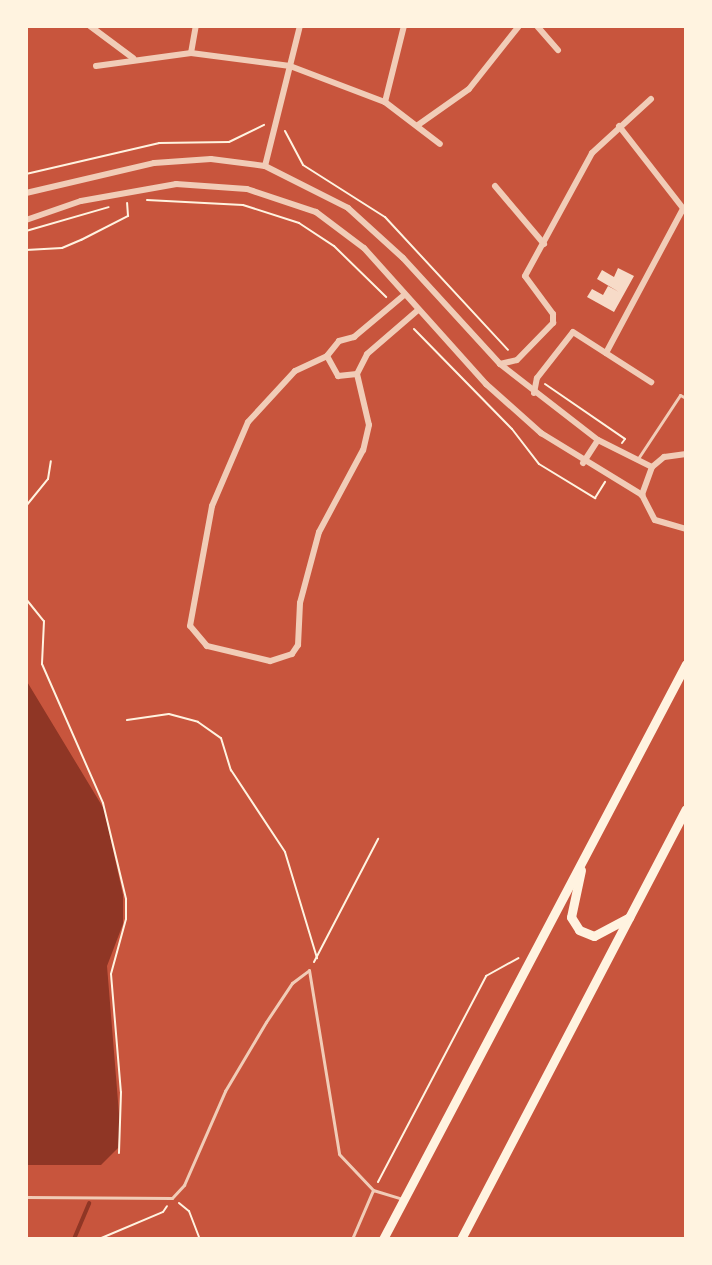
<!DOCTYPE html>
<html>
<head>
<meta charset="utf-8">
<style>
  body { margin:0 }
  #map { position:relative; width:712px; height:1265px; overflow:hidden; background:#c8553d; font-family:"Zilla Slab",serif }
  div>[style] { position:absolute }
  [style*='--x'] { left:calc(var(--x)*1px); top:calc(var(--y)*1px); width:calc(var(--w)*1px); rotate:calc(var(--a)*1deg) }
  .water>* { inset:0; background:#8f3625 }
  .stream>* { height:4px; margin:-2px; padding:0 2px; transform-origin:2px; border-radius:2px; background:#8f3625 }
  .building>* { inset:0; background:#f7dbc8 }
  .path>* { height:2px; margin:-1px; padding:0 1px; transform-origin:1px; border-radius:1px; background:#fff3e0 }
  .service>* { height:3px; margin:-1.5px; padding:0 1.5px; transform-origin:1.5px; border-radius:1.5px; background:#f1ccb7 }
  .minor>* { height:6px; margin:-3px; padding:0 3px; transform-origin:3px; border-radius:3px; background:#f1ccb7 }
  .trunk>* { height:9px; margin:-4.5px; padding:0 4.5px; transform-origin:4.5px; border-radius:4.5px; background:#fff3e0 }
  span { translate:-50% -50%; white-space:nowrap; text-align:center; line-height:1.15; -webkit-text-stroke:7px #fff3e0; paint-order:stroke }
  .frame { position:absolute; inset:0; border:28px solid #fff3e0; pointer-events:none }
</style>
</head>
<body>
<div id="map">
  <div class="water">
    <i style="clip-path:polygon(26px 680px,104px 809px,123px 895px,123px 924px,107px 966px,120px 1126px,118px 1148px,101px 1165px,26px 1165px)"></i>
  </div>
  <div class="stream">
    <i style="--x:74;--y:1239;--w:39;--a:-67"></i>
  </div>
  <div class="building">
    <i style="clip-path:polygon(618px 268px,634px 276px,614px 312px,587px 297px,592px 289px,603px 295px,608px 286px,619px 292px,597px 279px,602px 270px,614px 277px)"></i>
  </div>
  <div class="path">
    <i style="--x:285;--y:131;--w:38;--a:62"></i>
    <i style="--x:303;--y:165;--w:97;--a:32.4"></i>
    <i style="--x:385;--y:217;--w:181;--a:47.2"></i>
    <i style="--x:26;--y:174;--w:137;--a:-13.1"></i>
    <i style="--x:159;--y:143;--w:70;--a:-0.8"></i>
    <i style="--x:229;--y:142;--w:39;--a:-26"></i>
    <i style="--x:147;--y:200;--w:96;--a:3"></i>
    <i style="--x:243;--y:205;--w:59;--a:17.8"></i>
    <i style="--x:299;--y:223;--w:42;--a:33.3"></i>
    <i style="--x:334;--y:246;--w:73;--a:44.4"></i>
    <i style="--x:26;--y:231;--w:86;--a:-16.1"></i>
    <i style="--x:26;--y:250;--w:36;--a:-3"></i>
    <i style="--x:62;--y:248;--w:21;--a:-23"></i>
    <i style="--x:81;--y:240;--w:53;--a:-27.1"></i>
    <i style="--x:128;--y:216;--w:13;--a:-94"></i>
    <i style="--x:414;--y:329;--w:140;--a:45.6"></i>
    <i style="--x:512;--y:429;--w:44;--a:52.4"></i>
    <i style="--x:539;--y:464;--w:66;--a:31.3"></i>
    <i style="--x:595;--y:498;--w:19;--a:-58"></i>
    <i style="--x:545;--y:384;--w:97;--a:34.5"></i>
    <i style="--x:625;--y:439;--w:5;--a:127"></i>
    <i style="--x:26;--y:506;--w:35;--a:-51"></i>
    <i style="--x:48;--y:479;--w:18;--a:-81"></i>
    <i style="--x:26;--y:599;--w:28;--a:51"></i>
    <i style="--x:44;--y:621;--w:43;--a:92.7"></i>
    <i style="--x:42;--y:664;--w:152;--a:66.3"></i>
    <i style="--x:103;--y:803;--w:99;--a:76.5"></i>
    <i style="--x:126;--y:899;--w:20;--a:90"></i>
    <i style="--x:126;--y:919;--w:57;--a:105.3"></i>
    <i style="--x:111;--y:974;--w:118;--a:85.2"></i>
    <i style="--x:121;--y:1092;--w:61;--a:91.9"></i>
    <i style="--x:127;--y:720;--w:42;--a:-8.1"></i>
    <i style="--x:169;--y:714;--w:30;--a:15"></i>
    <i style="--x:198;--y:722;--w:28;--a:35"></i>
    <i style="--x:221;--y:738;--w:34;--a:73"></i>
    <i style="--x:231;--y:770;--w:98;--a:56.6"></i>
    <i style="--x:285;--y:852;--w:111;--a:73.2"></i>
    <i style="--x:314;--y:962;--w:139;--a:-62.5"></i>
    <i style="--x:378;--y:1182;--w:233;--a:-62.3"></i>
    <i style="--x:486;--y:976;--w:37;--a:-29"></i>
    <i style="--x:179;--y:1203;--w:13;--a:39"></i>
    <i style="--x:189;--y:1211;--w:30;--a:69"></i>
    <i style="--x:99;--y:1239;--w:69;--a:-22.9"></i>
    <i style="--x:163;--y:1212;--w:7;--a:-56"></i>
  </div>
  <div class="service">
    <i style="--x:637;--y:460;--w:78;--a:-56.5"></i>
    <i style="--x:680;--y:395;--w:7;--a:27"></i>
    <i style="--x:26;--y:1197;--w:146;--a:0.4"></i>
    <i style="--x:172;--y:1198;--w:18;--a:-47"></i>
    <i style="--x:184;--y:1185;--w:103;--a:-66.4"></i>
    <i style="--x:225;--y:1091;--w:80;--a:-59.3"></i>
    <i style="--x:266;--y:1022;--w:47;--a:-56.3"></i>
    <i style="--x:292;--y:983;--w:21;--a:-37"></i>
    <i style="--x:309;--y:970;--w:186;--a:80.7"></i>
    <i style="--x:339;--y:1154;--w:50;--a:46.6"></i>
    <i style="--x:373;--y:1190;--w:28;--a:17"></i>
    <i style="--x:352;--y:1239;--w:53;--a:-66.8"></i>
  </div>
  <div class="minor">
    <i style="--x:90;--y:26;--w:54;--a:36.7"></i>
    <i style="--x:537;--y:26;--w:32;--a:49"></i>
    <i style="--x:191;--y:53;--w:27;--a:-80"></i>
    <i style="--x:96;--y:66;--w:96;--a:-7.8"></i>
    <i style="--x:191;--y:53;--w:100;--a:7.5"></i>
    <i style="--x:290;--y:66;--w:102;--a:20.8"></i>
    <i style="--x:385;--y:102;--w:69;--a:37.4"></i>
    <i style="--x:385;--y:102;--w:78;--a:-76"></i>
    <i style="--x:418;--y:125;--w:62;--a:-35.2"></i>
    <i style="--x:469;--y:89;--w:80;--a:-51.6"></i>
    <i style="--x:619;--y:126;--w:109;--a:52.1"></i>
    <i style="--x:265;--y:166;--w:144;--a:-76"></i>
    <i style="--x:495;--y:186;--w:76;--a:49.8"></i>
    <i style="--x:26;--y:193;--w:131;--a:-13.2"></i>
    <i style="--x:154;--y:163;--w:57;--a:-4"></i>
    <i style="--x:211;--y:159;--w:54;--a:7.4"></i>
    <i style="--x:265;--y:166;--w:93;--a:26.8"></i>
    <i style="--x:348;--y:208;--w:74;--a:42.3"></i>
    <i style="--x:403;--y:258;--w:144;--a:47.5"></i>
    <i style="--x:500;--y:364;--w:124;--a:37.8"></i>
    <i style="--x:598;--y:440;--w:60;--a:26.6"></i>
    <i style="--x:26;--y:220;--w:58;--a:-19.1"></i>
    <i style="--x:81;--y:201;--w:97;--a:-10.1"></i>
    <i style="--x:176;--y:184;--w:71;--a:4"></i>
    <i style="--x:247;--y:189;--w:73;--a:18.4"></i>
    <i style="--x:316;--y:212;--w:60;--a:36.9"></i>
    <i style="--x:364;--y:248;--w:183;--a:48.1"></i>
    <i style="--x:486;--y:384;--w:74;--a:41.7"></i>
    <i style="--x:541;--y:433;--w:119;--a:31.5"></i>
    <i style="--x:606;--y:353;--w:163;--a:-61.9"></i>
    <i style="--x:327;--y:356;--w:23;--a:61"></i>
    <i style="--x:338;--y:376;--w:19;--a:-6"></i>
    <i style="--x:357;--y:374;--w:22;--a:-63"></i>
    <i style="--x:367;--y:354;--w:67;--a:-40.8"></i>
    <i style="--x:500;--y:364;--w:17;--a:-13"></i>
    <i style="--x:517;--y:360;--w:52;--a:-45.8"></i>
    <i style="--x:553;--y:323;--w:9;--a:-90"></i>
    <i style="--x:553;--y:314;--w:47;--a:-126.4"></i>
    <i style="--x:525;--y:276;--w:140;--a:-61.4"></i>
    <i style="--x:592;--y:153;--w:80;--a:-42.5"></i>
    <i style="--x:357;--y:374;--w:52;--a:76.8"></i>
    <i style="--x:369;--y:425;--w:26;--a:103"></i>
    <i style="--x:363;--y:450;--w:93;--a:118.2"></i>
    <i style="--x:319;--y:532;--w:73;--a:105"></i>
    <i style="--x:300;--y:603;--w:42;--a:92.7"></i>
    <i style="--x:298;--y:645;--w:11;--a:124"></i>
    <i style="--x:292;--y:654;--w:23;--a:162"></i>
    <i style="--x:270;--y:661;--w:65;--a:-166.6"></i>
    <i style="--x:207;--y:646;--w:26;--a:-130"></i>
    <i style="--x:190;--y:626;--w:122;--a:-79.6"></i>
    <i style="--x:212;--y:506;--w:91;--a:-66.8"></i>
    <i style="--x:248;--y:422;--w:69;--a:-47.3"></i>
    <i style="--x:295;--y:371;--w:35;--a:-25"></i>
    <i style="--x:327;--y:356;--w:19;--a:-51"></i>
    <i style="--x:339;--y:341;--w:16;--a:-15"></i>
    <i style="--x:354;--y:337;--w:65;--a:-40"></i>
    <i style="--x:534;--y:393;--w:15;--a:-79"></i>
    <i style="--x:537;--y:378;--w:58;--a:-52"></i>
    <i style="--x:573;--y:332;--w:93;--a:32.7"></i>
    <i style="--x:686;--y:454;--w:22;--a:172"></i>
    <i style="--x:664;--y:457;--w:16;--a:140"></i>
    <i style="--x:652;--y:467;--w:30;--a:110"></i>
    <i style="--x:642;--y:495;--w:28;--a:63"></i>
    <i style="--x:655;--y:520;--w:32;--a:16"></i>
    <i style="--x:583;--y:463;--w:27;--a:-57"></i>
  </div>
  <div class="trunk">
    <i style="--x:581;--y:870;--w:48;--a:102"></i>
    <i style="--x:571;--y:917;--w:15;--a:58"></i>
    <i style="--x:579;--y:930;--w:16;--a:22"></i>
    <i style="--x:594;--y:936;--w:40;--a:-28"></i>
    <i style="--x:383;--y:1239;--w:650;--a:-62.21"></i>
    <i style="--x:461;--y:1239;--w:485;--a:-62.4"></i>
  </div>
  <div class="frame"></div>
</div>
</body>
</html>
